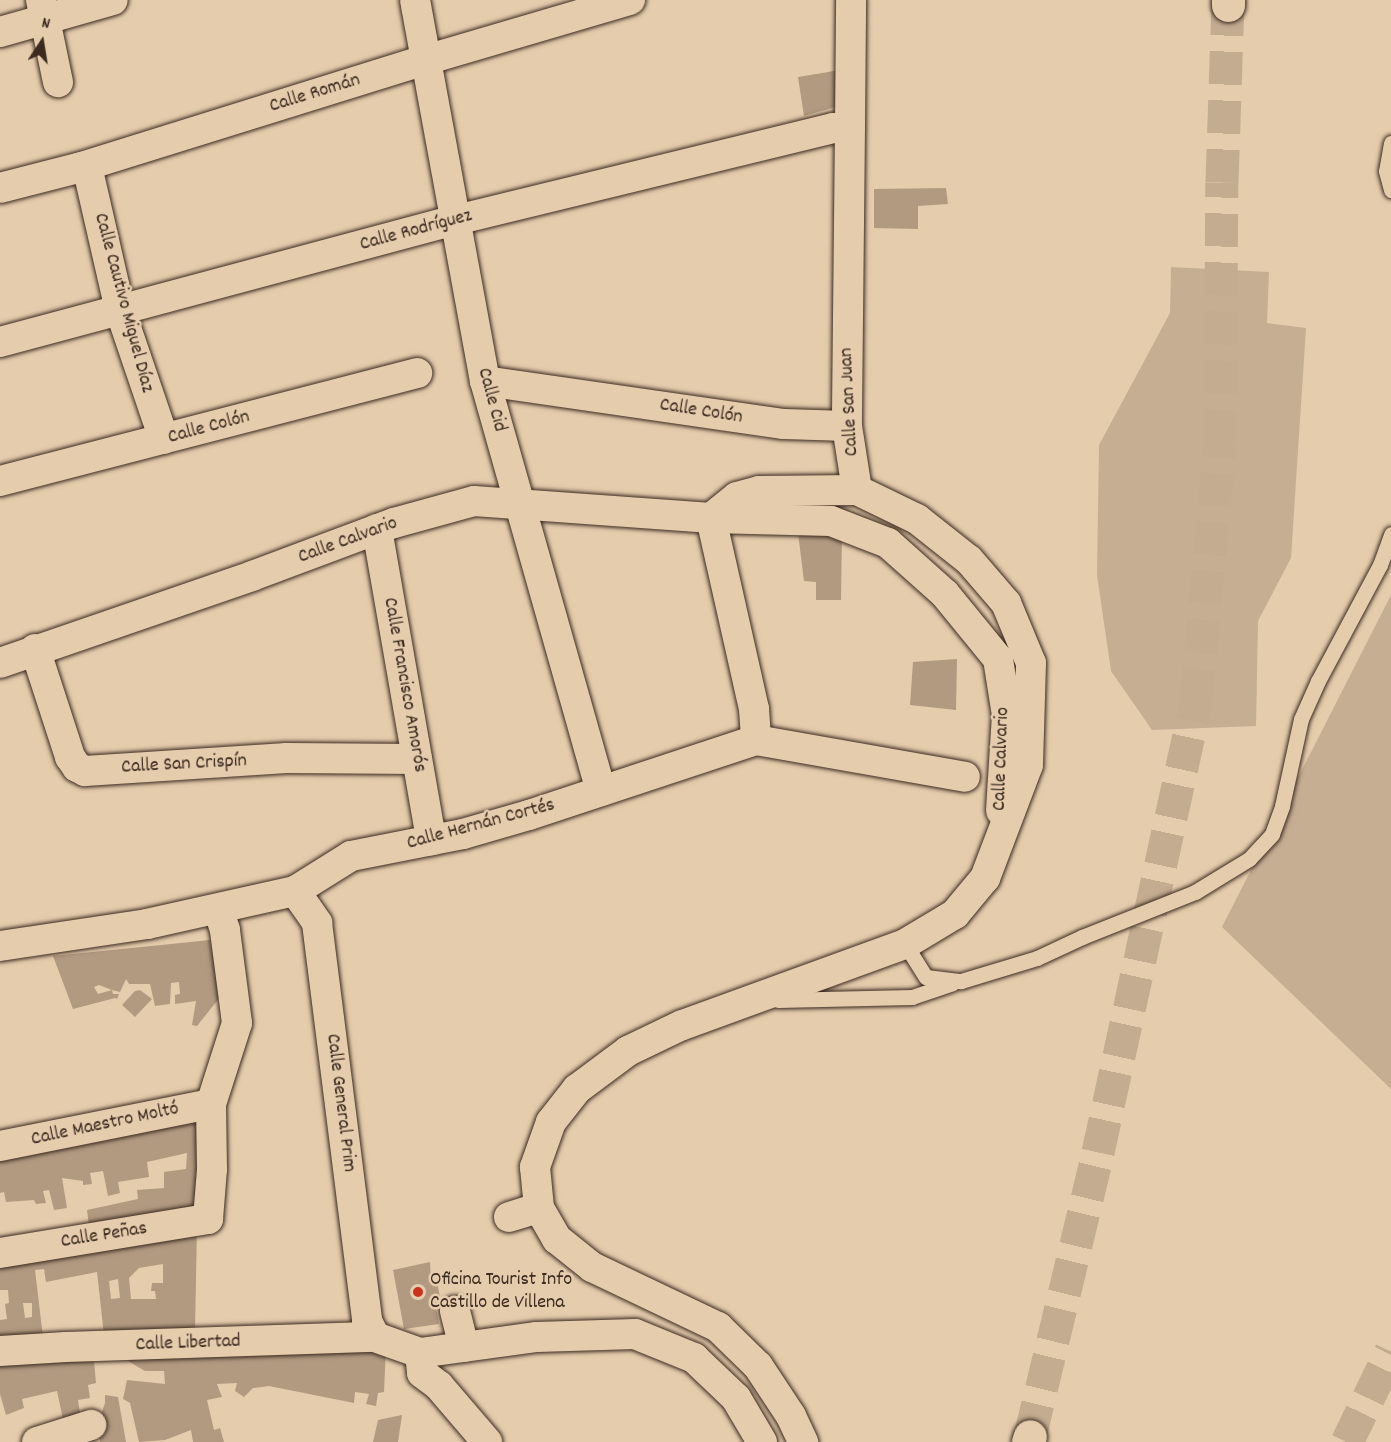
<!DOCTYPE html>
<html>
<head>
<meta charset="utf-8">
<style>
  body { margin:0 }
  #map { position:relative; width:1391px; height:1442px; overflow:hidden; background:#e5ccad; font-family:Dekko,sans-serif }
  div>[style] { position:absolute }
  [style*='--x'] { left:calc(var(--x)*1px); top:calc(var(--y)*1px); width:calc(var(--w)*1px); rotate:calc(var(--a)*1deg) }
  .green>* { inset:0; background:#c6ae93 }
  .building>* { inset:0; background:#b19a80 }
  .highway-tunnel>* { height:33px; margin-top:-16.5px; transform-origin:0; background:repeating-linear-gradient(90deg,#c3ac90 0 33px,transparent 0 49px) }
  .roads { filter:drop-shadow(0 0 2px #3b2a1e) drop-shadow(0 0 2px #3b2a1e) }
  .lane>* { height:15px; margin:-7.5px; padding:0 7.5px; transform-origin:7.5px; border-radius:7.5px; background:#e5ccad }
  .street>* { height:30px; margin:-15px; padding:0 15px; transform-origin:15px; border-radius:15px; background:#e5ccad }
  .highway>* { height:33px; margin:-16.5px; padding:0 16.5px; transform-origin:16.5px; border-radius:16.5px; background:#e5ccad }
  .dots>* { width:16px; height:16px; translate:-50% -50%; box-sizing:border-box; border:3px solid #e5ccad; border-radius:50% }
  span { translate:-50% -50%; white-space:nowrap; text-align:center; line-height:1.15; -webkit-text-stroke:5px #e5ccad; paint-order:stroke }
  .street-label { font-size:20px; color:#3b2a1e }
  .poi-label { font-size:20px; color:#3b2a1e }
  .left { translate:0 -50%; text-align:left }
  .north { position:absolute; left:12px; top:12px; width:60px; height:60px; -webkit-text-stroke:4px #e5ccad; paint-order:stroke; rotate:12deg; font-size:16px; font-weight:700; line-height:24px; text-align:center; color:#3b2a1e }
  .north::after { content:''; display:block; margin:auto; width:21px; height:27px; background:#3b2a1e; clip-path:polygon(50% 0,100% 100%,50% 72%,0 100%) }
</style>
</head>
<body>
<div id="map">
  <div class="green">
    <i style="clip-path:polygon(1171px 267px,1269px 272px,1267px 323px,1306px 328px,1291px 558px,1258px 621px,1256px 726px,1152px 730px,1111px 671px,1097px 575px,1099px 445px,1170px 313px)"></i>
    <i style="clip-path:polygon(1391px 595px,1391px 1089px,1222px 927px)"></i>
  </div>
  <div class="building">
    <i style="clip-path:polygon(840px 70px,839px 106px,804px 116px,798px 77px)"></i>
    <i style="clip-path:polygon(946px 188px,948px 204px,918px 206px,918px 229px,874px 228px,874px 189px)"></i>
    <i style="clip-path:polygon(798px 533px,842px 533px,841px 600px,816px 600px,816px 582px,804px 581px)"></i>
    <i style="clip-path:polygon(957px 659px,956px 710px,910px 705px,913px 662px)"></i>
    <i style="clip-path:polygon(evenodd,210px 940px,220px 997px,197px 1026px,192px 1025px,196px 1001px,175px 1004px,175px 995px,180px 994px,179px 982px,171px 983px,170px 1004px,155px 1006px,150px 984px,129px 984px,126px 979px,120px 992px,112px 990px,113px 994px,119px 994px,117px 999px,115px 998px,73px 1009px,53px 956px,210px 940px,99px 985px,112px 990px,98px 994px,94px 987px,99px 985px)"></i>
    <i style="clip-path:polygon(140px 990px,152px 999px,135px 1017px,122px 1005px,135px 991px)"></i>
    <i style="clip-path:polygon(200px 1112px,199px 1206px,89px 1226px,87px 1210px,138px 1199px,137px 1190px,164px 1188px,164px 1172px,186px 1169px,187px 1153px,147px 1162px,149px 1177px,118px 1182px,120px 1193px,108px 1196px,103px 1171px,90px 1173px,92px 1184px,83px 1185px,83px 1181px,62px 1178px,67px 1208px,54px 1210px,49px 1190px,43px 1191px,46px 1203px,36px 1204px,34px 1200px,6px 1202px,4px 1192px,0 1193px,0 1155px)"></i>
    <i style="clip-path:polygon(evenodd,197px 1226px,195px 1331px,104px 1335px,97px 1272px,46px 1282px,44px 1269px,35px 1270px,43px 1337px,0 1340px,0 1320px,7px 1319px,5px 1304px,9px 1303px,8px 1290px,0 1290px,0 1257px,197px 1226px,163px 1264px,163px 1283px,152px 1283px,151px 1291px,155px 1291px,156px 1299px,131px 1299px,129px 1278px,139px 1268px,163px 1264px,197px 1226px,118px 1279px,120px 1298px,111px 1299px,109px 1281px,118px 1279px,197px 1226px,23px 1303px,32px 1303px,32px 1317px,25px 1318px,23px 1303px)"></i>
    <i style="clip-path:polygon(430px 1262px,431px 1281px,437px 1282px,441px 1302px,435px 1303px,439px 1324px,404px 1329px,393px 1270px)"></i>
    <i style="clip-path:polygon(386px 1347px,384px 1392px,378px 1393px,376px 1406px,366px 1404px,369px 1394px,355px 1392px,354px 1403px,269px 1386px,253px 1388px,244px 1397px,235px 1391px,237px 1383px,217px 1384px,222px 1397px,207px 1400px,214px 1430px,220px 1428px,224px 1442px,193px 1442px,191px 1430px,165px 1440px,139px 1442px,130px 1403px,123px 1399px,127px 1380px,165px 1384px,164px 1371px,145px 1371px,128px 1361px,129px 1354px)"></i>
    <i style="clip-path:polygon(0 1360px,94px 1361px,96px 1383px,88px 1385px,90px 1398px,78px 1400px,81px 1420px,64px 1424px,57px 1391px,22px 1399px,24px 1408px,6px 1415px,0 1394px)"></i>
    <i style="clip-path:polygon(105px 1395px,118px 1397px,126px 1442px,100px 1442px,97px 1427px,105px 1403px)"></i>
    <i style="clip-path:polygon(402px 1415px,398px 1442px,373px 1442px,378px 1420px)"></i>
  </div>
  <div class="highway-tunnel">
    <i style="--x:1030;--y:1436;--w:292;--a:-76.5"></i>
    <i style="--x:1098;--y:1152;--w:462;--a:-77.7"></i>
    <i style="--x:1196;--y:701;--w:260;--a:-84.7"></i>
    <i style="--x:1220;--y:442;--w:260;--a:-89.6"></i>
    <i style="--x:1222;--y:182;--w:177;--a:-88.1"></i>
    <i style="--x:1347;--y:1442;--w:101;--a:-64.2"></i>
  </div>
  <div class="roads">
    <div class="lane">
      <i style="--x:1391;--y:143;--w:28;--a:100"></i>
      <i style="--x:1386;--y:171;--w:20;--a:75"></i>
      <i style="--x:905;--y:944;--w:39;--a:58"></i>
      <i style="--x:926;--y:977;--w:35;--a:7"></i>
      <i style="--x:961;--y:981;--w:79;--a:-16.8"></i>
      <i style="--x:1037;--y:958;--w:50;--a:-25"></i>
      <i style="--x:1082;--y:937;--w:122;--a:-21.7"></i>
      <i style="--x:1195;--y:892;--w:63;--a:-31.4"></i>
      <i style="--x:1249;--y:859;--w:34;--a:-47"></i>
      <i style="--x:1272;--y:834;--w:30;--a:-70"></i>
      <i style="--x:1282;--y:806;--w:89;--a:-77.7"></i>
      <i style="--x:1301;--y:719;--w:42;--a:-65.9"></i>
      <i style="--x:1318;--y:681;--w:132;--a:-61.9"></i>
      <i style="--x:1380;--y:565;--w:33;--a:-70"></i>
      <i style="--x:778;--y:1000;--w:134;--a:-1.3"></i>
      <i style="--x:912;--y:997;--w:43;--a:-18.9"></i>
    </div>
    <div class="street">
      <i style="--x:41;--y:0;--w:84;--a:78.3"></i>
      <i style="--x:415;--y:0;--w:387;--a:79.6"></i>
      <i style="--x:485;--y:381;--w:426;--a:74.2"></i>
      <i style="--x:0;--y:32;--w:117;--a:-15.8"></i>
      <i style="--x:850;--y:127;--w:127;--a:-89.5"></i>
      <i style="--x:87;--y:166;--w:148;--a:77.1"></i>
      <i style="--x:120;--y:310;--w:136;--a:71.2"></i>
      <i style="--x:0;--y:188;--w:81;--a:-14.4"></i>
      <i style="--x:78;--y:168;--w:357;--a:-17.3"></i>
      <i style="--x:419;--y:62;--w:220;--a:-16.4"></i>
      <i style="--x:0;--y:342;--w:472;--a:-15"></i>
      <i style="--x:456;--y:220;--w:388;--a:-13.7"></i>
      <i style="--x:833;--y:128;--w:17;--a:-3"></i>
      <i style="--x:850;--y:127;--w:299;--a:90.6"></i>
      <i style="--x:847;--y:426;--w:65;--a:81.1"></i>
      <i style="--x:485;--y:381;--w:302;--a:8.2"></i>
      <i style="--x:784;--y:424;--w:63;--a:1.8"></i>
      <i style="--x:0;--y:481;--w:431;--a:-14.5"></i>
      <i style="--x:711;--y:518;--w:33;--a:-39"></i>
      <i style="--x:737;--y:497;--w:23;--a:-15"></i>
      <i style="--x:759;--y:491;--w:98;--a:-0.6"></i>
      <i style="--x:857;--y:490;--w:67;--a:25.8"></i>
      <i style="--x:917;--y:519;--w:66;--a:38.3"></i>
      <i style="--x:969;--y:560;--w:57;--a:49.3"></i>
      <i style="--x:1006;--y:603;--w:65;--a:67.4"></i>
      <i style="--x:1031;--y:663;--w:102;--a:91.7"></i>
      <i style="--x:1028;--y:765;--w:121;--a:110.8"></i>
      <i style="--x:985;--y:878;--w:47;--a:129.8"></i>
      <i style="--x:955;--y:914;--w:58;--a:149"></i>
      <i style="--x:905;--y:944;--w:237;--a:160"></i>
      <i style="--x:682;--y:1025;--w:60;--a:154.3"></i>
      <i style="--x:628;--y:1051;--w:64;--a:143.3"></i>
      <i style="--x:577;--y:1089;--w:42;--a:128.2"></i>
      <i style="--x:551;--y:1122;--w:48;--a:109.6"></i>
      <i style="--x:535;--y:1167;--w:41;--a:84.4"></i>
      <i style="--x:539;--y:1208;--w:36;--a:60"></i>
      <i style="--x:557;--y:1239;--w:45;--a:38.7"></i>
      <i style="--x:592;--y:1267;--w:140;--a:25.5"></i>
      <i style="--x:718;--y:1327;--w:56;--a:44.3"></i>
      <i style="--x:758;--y:1366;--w:60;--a:56.6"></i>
      <i style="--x:791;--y:1416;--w:29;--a:65"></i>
      <i style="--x:711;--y:518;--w:196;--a:77.3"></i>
      <i style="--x:754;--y:709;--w:31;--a:86"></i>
      <i style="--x:377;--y:529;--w:316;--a:80.1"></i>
      <i style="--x:35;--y:649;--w:114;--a:72"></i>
      <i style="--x:70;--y:757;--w:12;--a:55"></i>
      <i style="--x:77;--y:767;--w:9;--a:27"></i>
      <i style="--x:85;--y:771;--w:202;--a:-3.7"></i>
      <i style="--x:287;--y:758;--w:130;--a:0.4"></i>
      <i style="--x:0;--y:663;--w:267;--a:-19"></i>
      <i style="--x:252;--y:576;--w:152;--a:-20.5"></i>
      <i style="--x:394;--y:523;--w:83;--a:-15.4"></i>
      <i style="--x:474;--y:501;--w:238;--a:4.1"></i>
      <i style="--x:711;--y:518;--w:120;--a:1.4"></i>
      <i style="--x:831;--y:521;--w:61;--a:21.1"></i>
      <i style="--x:888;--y:543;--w:76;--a:41.8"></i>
      <i style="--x:945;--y:594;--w:84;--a:50.8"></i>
      <i style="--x:998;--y:659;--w:57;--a:80.9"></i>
      <i style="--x:1007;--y:715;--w:96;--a:93.6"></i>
      <i style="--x:295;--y:891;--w:39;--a:55"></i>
      <i style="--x:317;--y:923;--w:401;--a:82.8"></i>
      <i style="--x:367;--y:1321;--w:18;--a:63"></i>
      <i style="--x:375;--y:1337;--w:48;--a:19.6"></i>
      <i style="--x:420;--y:1353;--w:118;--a:-7.8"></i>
      <i style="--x:537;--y:1337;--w:98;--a:-1.8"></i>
      <i style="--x:635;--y:1334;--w:64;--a:22.1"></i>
      <i style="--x:694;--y:1358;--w:58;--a:43.6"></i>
      <i style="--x:736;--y:1398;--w:51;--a:59.4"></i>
      <i style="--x:0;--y:946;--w:149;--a:-8.5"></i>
      <i style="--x:147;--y:924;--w:152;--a:-12.6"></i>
      <i style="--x:295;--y:891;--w:66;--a:-32"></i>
      <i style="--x:351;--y:856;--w:114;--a:-11.1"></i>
      <i style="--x:463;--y:834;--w:69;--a:-16.1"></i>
      <i style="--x:529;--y:815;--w:239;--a:-18.3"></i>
      <i style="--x:756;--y:740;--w:212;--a:10"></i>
      <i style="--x:0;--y:1146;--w:215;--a:-11.3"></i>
      <i style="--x:509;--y:1217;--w:31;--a:-17"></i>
      <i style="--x:0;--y:1253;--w:211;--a:-9.3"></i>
      <i style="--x:208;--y:1219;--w:50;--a:-85.4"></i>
      <i style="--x:212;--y:1169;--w:65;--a:-90.9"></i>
      <i style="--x:211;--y:1104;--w:85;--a:-72.2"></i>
      <i style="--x:237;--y:1023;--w:94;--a:-97.4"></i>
      <i style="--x:225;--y:930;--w:22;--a:-108"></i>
      <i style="--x:455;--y:1311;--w:37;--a:76"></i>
      <i style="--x:0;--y:1351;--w:66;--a:-3.5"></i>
      <i style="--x:66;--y:1347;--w:309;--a:-1.9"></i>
      <i style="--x:420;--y:1353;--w:20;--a:84"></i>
      <i style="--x:422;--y:1373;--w:21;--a:37"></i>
      <i style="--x:439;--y:1386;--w:74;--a:49.4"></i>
      <i style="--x:37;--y:1442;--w:57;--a:-17.5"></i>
    </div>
    <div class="highway">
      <i style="--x:1228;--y:0;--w:5;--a:90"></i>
      <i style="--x:1028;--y:1442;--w:6;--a:-72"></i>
    </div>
  </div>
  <div class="dots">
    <i style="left:418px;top:1292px;background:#c8321e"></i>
  </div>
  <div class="street-label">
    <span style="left:315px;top:94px;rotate:-17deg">Calle Román</span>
    <span style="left:416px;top:231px;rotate:-15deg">Calle Rodríguez</span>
    <span style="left:123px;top:303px;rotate:75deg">Calle Cautivo Miguel Díaz</span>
    <span style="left:491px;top:400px;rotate:75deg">Calle Cid</span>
    <span style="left:850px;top:402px;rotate:-93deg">Calle San Juan</span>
    <span style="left:701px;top:412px;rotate:9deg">Calle Colón</span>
    <span style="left:209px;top:428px;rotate:-15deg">Calle Colón</span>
    <span style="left:348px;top:541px;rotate:-20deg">Calle Calvario</span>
    <span style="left:404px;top:685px;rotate:80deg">Calle Francisco Amorós</span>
    <span style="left:1002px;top:759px;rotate:-88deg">Calle Calvario</span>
    <span style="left:184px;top:765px;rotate:-3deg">Calle San Crispín</span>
    <span style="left:481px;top:825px;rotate:-15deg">Calle Hernán Cortés</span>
    <span style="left:340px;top:1103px;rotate:83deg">Calle General Prim</span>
    <span style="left:105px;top:1125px;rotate:-12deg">Calle Maestro Moltó</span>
    <span style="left:104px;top:1236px;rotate:-9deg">Calle Peñas</span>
    <span style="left:188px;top:1344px;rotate:-2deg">Calle Libertad</span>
  </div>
  <div class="poi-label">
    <span class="left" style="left:430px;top:1292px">Oficina Tourist Info<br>Castillo de Villena</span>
  </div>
  <div class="north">N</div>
</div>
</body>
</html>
